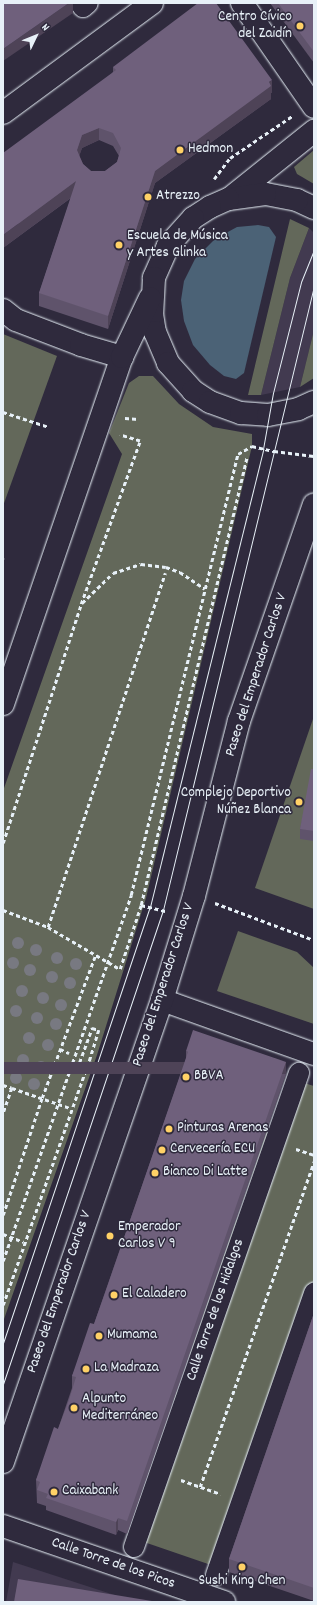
<!DOCTYPE html>
<html>
<head>
<meta charset="utf-8">
<style>
  body { margin:0 }
  #map { position:relative; width:317px; height:1605px; overflow:hidden; background:#2f2a3d; font-family:Dekko,sans-serif }
  div>[style] { position:absolute }
  [style*='--x'] { left:calc(var(--x)*1px); top:calc(var(--y)*1px); width:calc(var(--w)*1px); rotate:calc(var(--a)*1deg) }
  .built>* { inset:0; background:#423a50 }
  .green>* { inset:0; background:#63685a }
  .water>* { inset:0; background:#4b6276 }
  .path>* { height:2.5px; margin-top:-1.25px; transform-origin:0; background:repeating-linear-gradient(90deg,#e8f1f8 0 4px,transparent 0 7px) }
  .roads { filter:drop-shadow(0 0 1px #e8f1f8) drop-shadow(0 0 1px #e8f1f8) }
  .pedestrian>* { height:20px; margin:-10px; padding:0 10px; transform-origin:10px; border-radius:10px; background:#2f2a3d }
  .tertiary>* { height:22px; margin:-11px; padding:0 11px; transform-origin:11px; border-radius:11px; background:#2f2a3d }
  .secondary>* { height:22px; margin:-11px; padding:0 11px; transform-origin:11px; border-radius:11px; background:#2f2a3d }
  .primary>* { height:22px; margin:-11px; padding:0 11px; transform-origin:11px; border-radius:11px; background:#2f2a3d }
  .tram>* { height:1px; margin:-0.5px; padding:0 0.5px; transform-origin:0.5px; border-radius:0.5px; background:#e8f1f8 }
  .trees>* { width:12px; height:12px; margin:-6px; border-radius:50%; background:#787981 }
  .wall>* { inset:0; background:#5f536b }
  .shaded-wall>* { inset:0; background:#4e4357; transform-origin:0 0 }
  .building>* { inset:0; background:#6f607c }
  .dots>* { width:11px; height:11px; translate:-50% -50%; box-sizing:border-box; border:2px solid #2f2a3d; border-radius:50% }
  span { translate:-50% -50%; white-space:nowrap; text-align:center; line-height:1.15; -webkit-text-stroke:3px #2f2a3d; paint-order:stroke }
  .poi-label { font-size:15px; color:#e8f1f8 }
  .right { translate:-100% -50%; text-align:right }
  .left { translate:0 -50%; text-align:left }
  .street-label { font-size:15px; color:#e8f1f8 }
  .frame { position:absolute; inset:0; border:4px solid #e8f1f8; pointer-events:none }
  .north { position:absolute; left:16px; top:16px; width:40px; height:40px; -webkit-text-stroke:3px #2f2a3d; paint-order:stroke; rotate:47deg; font-size:11px; font-weight:700; line-height:16px; text-align:center; color:#e8f1f8 }
  .north::after { content:''; display:block; margin:auto; width:14px; height:18px; background:#e8f1f8; clip-path:polygon(50% 0,100% 100%,50% 72%,0 100%) }
</style>
</head>
<body>
<div id="map">
  <div class="built">
    <i style="clip-path:polygon(309px 228px,314px 233px,314px 330px,300px 387px,261px 395px,290px 278px)"></i>
    <i style="clip-path:polygon(13px 1562px,136px 1602px,6px 1602px)"></i>
  </div>
  <div class="green">
    <i style="clip-path:polygon(314px 150px,314px 184px,297px 174px,294px 167px)"></i>
    <i style="clip-path:polygon(290px 219px,309px 228px,290px 278px,261px 395px,248px 395px)"></i>
    <i style="clip-path:polygon(314px 330px,314px 378px,300px 387px)"></i>
    <i style="clip-path:polygon(3px 334px,57px 356px,3px 506px)"></i>
    <i style="clip-path:polygon(139px 376px,153px 376px,179px 404px,213px 427px,252px 434px,252px 446px,146px 898px,97px 1055px,3px 1322px,3px 791px,122px 454px,109px 433px,129px 383px)"></i>
    <i style="clip-path:polygon(314px 716px,314px 909px,255px 888px)"></i>
    <i style="clip-path:polygon(238px 931px,297px 952px,314px 968px,314px 1024px,217px 991px)"></i>
    <i style="clip-path:polygon(304px 1083px,314px 1086px,314px 1319px,211px 1565px,144px 1542px,178px 1402px,174px 1400px,177px 1391px,181px 1393px,190px 1354px,236px 1221px,246px 1201px,244px 1200px,267px 1131px,285px 1138px)"></i>
  </div>
  <div class="water">
    <i style="clip-path:polygon(258px 225px,269px 227px,276px 237px,244px 373px,236px 379px,224px 376px,210px 365px,193px 345px,184px 321px,181px 300px,184px 281px,195px 259px,215px 239px,237px 227px)"></i>
  </div>
  <div class="path">
    <i style="--x:214;--y:179;--w:26;--a:-53"></i>
    <i style="--x:230;--y:158;--w:75;--a:-34.1"></i>
    <i style="--x:3;--y:412;--w:48;--a:18.1"></i>
    <i style="--x:125;--y:418;--w:13;--a:4"></i>
    <i style="--x:3;--y:559;--w:1;--a:45"></i>
    <i style="--x:82;--y:603;--w:43;--a:-44.1"></i>
    <i style="--x:113;--y:573;--w:29;--a:-18"></i>
    <i style="--x:141;--y:564;--w:25;--a:7"></i>
    <i style="--x:166;--y:567;--w:15;--a:20"></i>
    <i style="--x:180;--y:572;--w:30;--a:34"></i>
    <i style="--x:3;--y:843;--w:251;--a:-71.9"></i>
    <i style="--x:81;--y:604;--w:173;--a:-70.1"></i>
    <i style="--x:140;--y:441;--w:21;--a:-163"></i>
    <i style="--x:215;--y:903;--w:106;--a:20.5"></i>
    <i style="--x:141;--y:905;--w:461;--a:-76.7"></i>
    <i style="--x:3;--y:910;--w:48;--a:20.7"></i>
    <i style="--x:48;--y:927;--w:83;--a:30.3"></i>
    <i style="--x:120;--y:969;--w:67;--a:-71.8"></i>
    <i style="--x:141;--y:905;--w:25;--a:14"></i>
    <i style="--x:48;--y:927;--w:373;--a:-71.7"></i>
    <i style="--x:60;--y:1049;--w:10;--a:24"></i>
    <i style="--x:3;--y:1085;--w:9;--a:18"></i>
    <i style="--x:12;--y:1088;--w:28;--a:109"></i>
    <i style="--x:12;--y:1088;--w:61;--a:19"></i>
    <i style="--x:296;--y:1149;--w:19;--a:18"></i>
    <i style="--x:3;--y:1215;--w:123;--a:-71.6"></i>
    <i style="--x:42;--y:1098;--w:152;--a:-69.5"></i>
    <i style="--x:3;--y:1234;--w:22;--a:21"></i>
    <i style="--x:3;--y:1261;--w:388;--a:-70.7"></i>
    <i style="--x:131;--y:895;--w:454;--a:-76.4"></i>
    <i style="--x:238;--y:454;--w:16;--a:-30"></i>
    <i style="--x:252;--y:446;--w:23;--a:13"></i>
    <i style="--x:274;--y:451;--w:40;--a:7.1"></i>
    <i style="--x:3;--y:1305;--w:247;--a:-70.6"></i>
    <i style="--x:85;--y:1072;--w:9;--a:-159"></i>
    <i style="--x:77;--y:1069;--w:44;--a:-69.9"></i>
    <i style="--x:92;--y:1028;--w:7;--a:16"></i>
    <i style="--x:99;--y:1030;--w:34;--a:107"></i>
    <i style="--x:89;--y:1062;--w:27;--a:22"></i>
    <i style="--x:181;--y:1480;--w:42;--a:19.3"></i>
    <i style="--x:200;--y:1487;--w:345;--a:-70.7"></i>
  </div>
  <div class="roads">
    <div class="pedestrian">
      <i style="--x:80;--y:3;--w:5;--a:53"></i>
      <i style="--x:83;--y:7;--w:6;--a:-39"></i>
      <i style="--x:134;--y:1547;--w:502;--a:-70.81"></i>
      <i style="--x:216;--y:1575;--w:299;--a:-70.8"></i>
    </div>
    <div class="tertiary">
      <i style="--x:242;--y:3;--w:126;--a:55.3"></i>
      <i style="--x:3;--y:310;--w:16;--a:38"></i>
      <i style="--x:16;--y:320;--w:70;--a:21"></i>
      <i style="--x:81;--y:345;--w:43;--a:16.3"></i>
      <i style="--x:162;--y:1000;--w:161;--a:19.6"></i>
      <i style="--x:3;--y:1526;--w:234;--a:19"></i>
    </div>
    <div class="secondary">
      <i style="--x:3;--y:113;--w:185;--a:-36.4"></i>
    </div>
    <div class="primary">
      <i style="--x:229;--y:199;--w:109;--a:-38.7"></i>
      <i style="--x:314;--y:208;--w:19;--a:-155"></i>
      <i style="--x:297;--y:200;--w:33;--a:-169"></i>
      <i style="--x:265;--y:194;--w:37;--a:172"></i>
      <i style="--x:228;--y:199;--w:20;--a:156"></i>
      <i style="--x:210;--y:207;--w:20;--a:147"></i>
      <i style="--x:193;--y:218;--w:38;--a:132"></i>
      <i style="--x:168;--y:246;--w:35;--a:114"></i>
      <i style="--x:154;--y:278;--w:36;--a:93"></i>
      <i style="--x:152;--y:314;--w:18;--a:81"></i>
      <i style="--x:155;--y:332;--w:34;--a:67"></i>
      <i style="--x:168;--y:363;--w:38;--a:48"></i>
      <i style="--x:193;--y:391;--w:20;--a:33"></i>
      <i style="--x:210;--y:402;--w:33;--a:20"></i>
      <i style="--x:241;--y:413;--w:27;--a:4"></i>
      <i style="--x:268;--y:415;--w:31;--a:-11"></i>
      <i style="--x:298;--y:409;--w:17;--a:-24"></i>
      <i style="--x:3;--y:704;--w:367;--a:-71.1"></i>
      <i style="--x:122;--y:357;--w:65;--a:-64.6"></i>
      <i style="--x:3;--y:1462;--w:489;--a:-71"></i>
      <i style="--x:162;--y:1000;--w:109;--a:-72.9"></i>
      <i style="--x:194;--y:896;--w:181;--a:-75.6"></i>
      <i style="--x:239;--y:721;--w:229;--a:-70.9"></i>
    </div>
  </div>
  <div class="tram">
    <i style="--x:3;--y:1343;--w:460;--a:-71.4"></i>
    <i style="--x:150;--y:907;--w:472;--a:-76.1"></i>
    <i style="--x:263;--y:449;--w:57;--a:-79.9"></i>
    <i style="--x:273;--y:393;--w:114;--a:-75.8"></i>
    <i style="--x:301;--y:282;--w:35;--a:-68"></i>
    <i style="--x:3;--y:1384;--w:500;--a:-71.35"></i>
    <i style="--x:163;--y:910;--w:642;--a:-76.4"></i>
  </div>
  <div class="trees">
    <i style="left:18px;top:943px"></i>
    <i style="left:36px;top:950px"></i>
    <i style="left:57px;top:958px"></i>
    <i style="left:13px;top:963px"></i>
    <i style="left:76px;top:964px"></i>
    <i style="left:30px;top:970px"></i>
    <i style="left:52px;top:977px"></i>
    <i style="left:70px;top:983px"></i>
    <i style="left:22px;top:991px"></i>
    <i style="left:43px;top:998px"></i>
    <i style="left:61px;top:1005px"></i>
    <i style="left:16px;top:1011px"></i>
    <i style="left:37px;top:1018px"></i>
    <i style="left:56px;top:1024px"></i>
    <i style="left:29px;top:1038px"></i>
    <i style="left:48px;top:1045px"></i>
    <i style="left:23px;top:1060px"></i>
    <i style="left:41px;top:1067px"></i>
    <i style="left:16px;top:1078px"></i>
    <i style="left:34px;top:1084px"></i>
  </div>
  <div class="wall">
    <i style="clip-path:polygon(270px 3px,314px 3px,314px 63px)"></i>
    <i style="clip-path:polygon(evenodd,113px 67px,272px 93px,271px 93px,271px 99px,155px 183px,108px 329px,39px 306px,39px 293px,71px 198px,3px 248px,113px 72px,113px 67px,99px 140px,113px 146px,119px 156px,117px 162px,105px 171px,91px 171px,83px 164px,79px 156px,82px 148px,99px 140px)"></i>
    <i style="clip-path:polygon(314px 769px,314px 841px,300px 839px,300px 829px)"></i>
    <i style="clip-path:polygon(186px 1051px,286px 1074px,127px 1534px,118px 1530px,116px 1535px,46px 1510px,46px 1506px,37px 1503px,36px 1480px,58px 1429px,72px 1388px,72px 1376px,94px 1324px,186px 1059px)"></i>
    <i style="clip-path:polygon(314px 1313px,314px 1601px,229px 1572px,229px 1559px)"></i>
  </div>
  <div class="shaded-wall">
    <i style="clip-path:polygon(69px 3px,73px 3px,73px 13px,3px 61px,3px 49px)"></i>
    <i style="clip-path:polygon(272px 80px,272px 93px,271px 93px,271px 99px,155px 183px,108px 329px,108px 316px,155px 171px)"></i>
    <i style="clip-path:polygon(99px 128px,99px 140px,82px 148px,77px 163px,77px 150px,82px 135px)"></i>
    <i style="clip-path:polygon(76px 181px,76px 194px,3px 248px,3px 235px)"></i>
    <i style="left:286px;top:1062px;width:12px;height:486px;rotate:90deg"></i>
    <i style="clip-path:polygon(118px 1518px,118px 1530px,116px 1535px,116px 1522px)"></i>
  </div>
  <div class="building">
    <i style="clip-path:polygon(3px 3px,69px 3px,3px 49px)"></i>
    <i style="clip-path:polygon(evenodd,198px 3px,216px 3px,272px 80px,269px 82px,271px 86px,155px 171px,108px 316px,39px 293px,76px 181px,3px 235px,3px 153px,116px 70px,113px 67px,198px 3px,99px 128px,113px 133px,121px 148px,117px 162px,105px 171px,91px 171px,83px 164px,77px 150px,82px 135px,99px 128px)"></i>
    <i style="clip-path:polygon(278px 3px,314px 3px,314px 52px)"></i>
    <i style="clip-path:polygon(311px 769px,314px 769px,314px 831px,300px 829px)"></i>
    <i style="clip-path:polygon(193px 1030px,286px 1062px,127px 1521px,118px 1518px,116px 1522px,46px 1498px,48px 1494px,37px 1490px,40px 1482px,36px 1480px,54px 1427px,58px 1429px,69px 1400px,76px 1377px,72px 1376px,90px 1323px,94px 1324px,105px 1293px,188px 1052px,186px 1051px)"></i>
    <i style="clip-path:polygon(314px 1313px,314px 1588px,229px 1559px)"></i>
    <i style="clip-path:polygon(18px 1579px,158px 1602px,14px 1602px)"></i>
  </div>
  <div class="dots">
    <i style="left:300px;top:26px;background:#ffd166"></i>
    <i style="left:180px;top:150px;background:#ffd166"></i>
    <i style="left:148px;top:197px;background:#ffd166"></i>
    <i style="left:119px;top:245px;background:#ffd166"></i>
    <i style="left:299px;top:802px;background:#ffd166"></i>
    <i style="left:186px;top:1077px;background:#ffd166"></i>
    <i style="left:169px;top:1129px;background:#ffd166"></i>
    <i style="left:162px;top:1150px;background:#ffd166"></i>
    <i style="left:155px;top:1173px;background:#ffd166"></i>
    <i style="left:110px;top:1236px;background:#ffd166"></i>
    <i style="left:114px;top:1295px;background:#ffd166"></i>
    <i style="left:99px;top:1336px;background:#ffd166"></i>
    <i style="left:86px;top:1369px;background:#ffd166"></i>
    <i style="left:74px;top:1408px;background:#ffd166"></i>
    <i style="left:54px;top:1492px;background:#ffd166"></i>
    <i style="left:242px;top:1567px;background:#ffd166"></i>
  </div>
  <div class="poi-label">
    <span class="right" style="left:292px;top:26px">Centro Cívico<br>del Zaidín</span>
    <span class="left" style="left:188px;top:150px">Hedmon</span>
    <span class="left" style="left:156px;top:197px">Atrezzo</span>
    <span class="left" style="left:127px;top:245px">Escuela de Música<br>y Artes Glinka</span>
    <span class="right" style="left:291px;top:802px">Complejo Deportivo<br>Núñez Blanca</span>
    <span class="left" style="left:194px;top:1077px">BBVA</span>
    <span class="left" style="left:177px;top:1129px">Pinturas Arenas</span>
    <span class="left" style="left:170px;top:1150px">Cervecería ECU</span>
    <span class="left" style="left:163px;top:1173px">Bianco Di Latte</span>
    <span class="left" style="left:118px;top:1236px">Emperador<br>Carlos V 9</span>
    <span class="left" style="left:122px;top:1295px">El Caladero</span>
    <span class="left" style="left:107px;top:1336px">Mumama</span>
    <span class="left" style="left:94px;top:1369px">La Madraza</span>
    <span class="left" style="left:82px;top:1408px">Alpunto<br>Mediterráneo</span>
    <span class="left" style="left:62px;top:1492px">Caixabank</span>
    <span style="left:242px;top:1582px">Sushi King Chen</span>
  </div>
  <div class="street-label">
    <span style="left:257px;top:675px;rotate:-72deg">Paseo del Emperador Carlos V</span>
    <span style="left:164px;top:985px;rotate:-72deg">Paseo del Emperador Carlos V</span>
    <span style="left:60px;top:1292px;rotate:-71deg">Paseo del Emperador Carlos V</span>
    <span style="left:216px;top:1310px;rotate:-71deg">Calle Torre de los Hidalgos</span>
    <span style="left:113px;top:1564px;rotate:19deg">Calle Torre de los Picos</span>
  </div>
  <div class="frame"></div>
  <div class="north">N</div>
</div>
</body>
</html>
